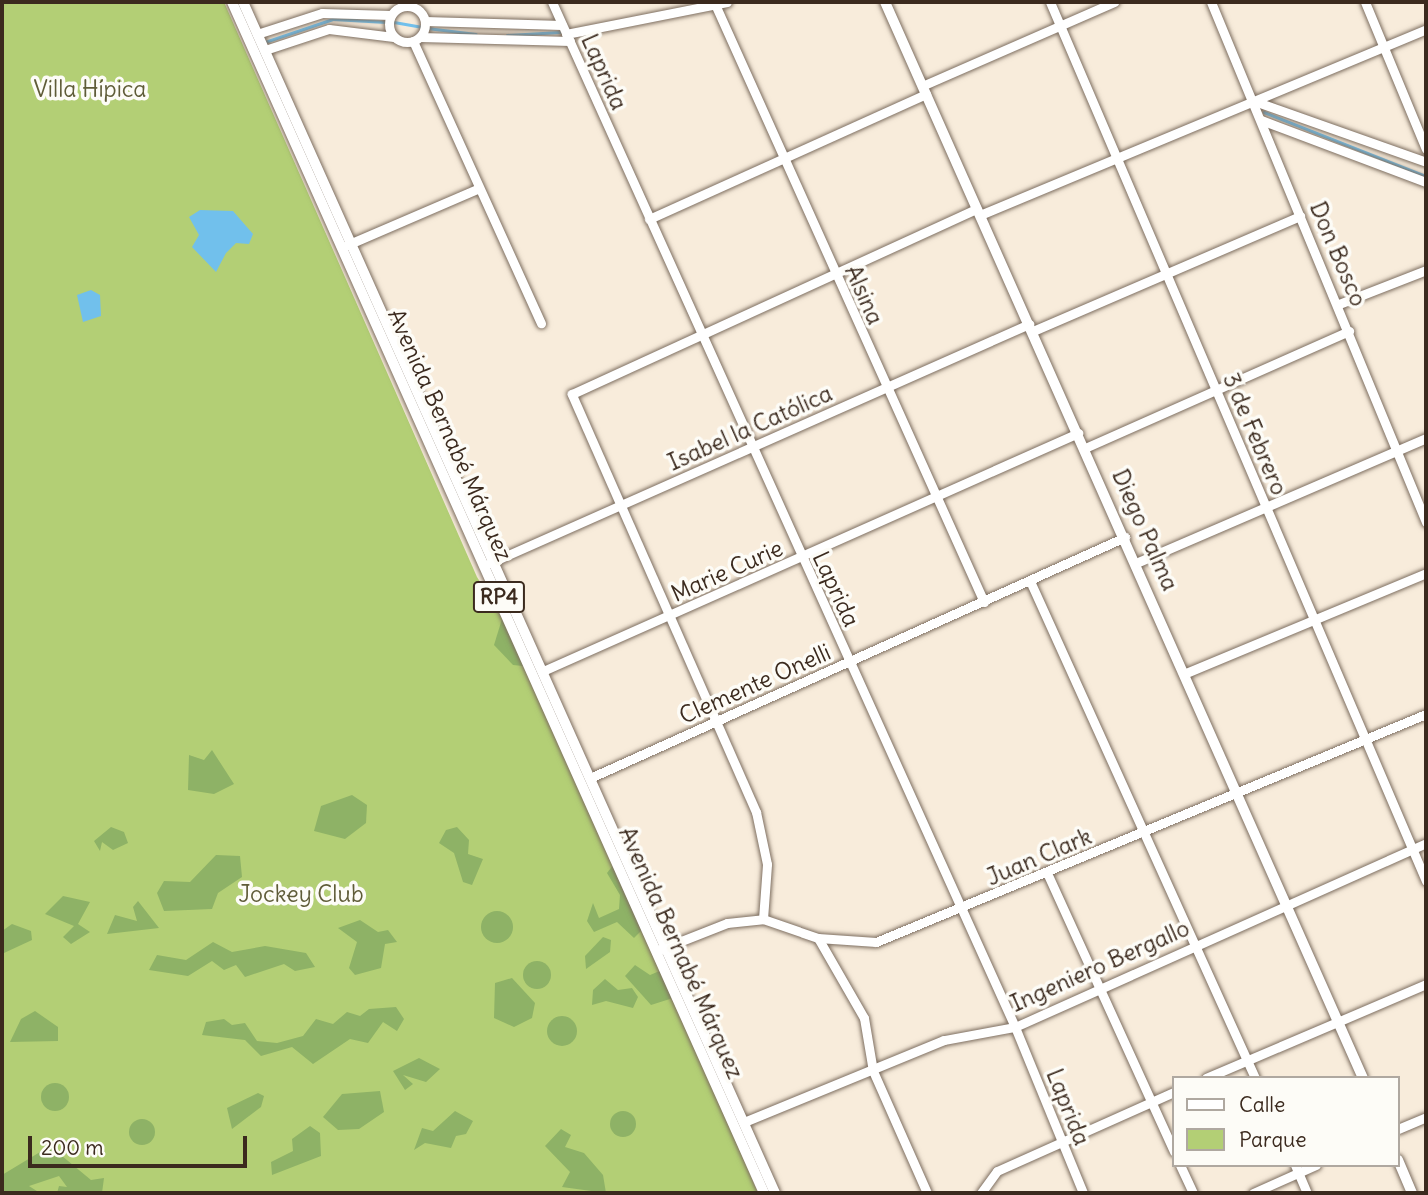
<!DOCTYPE html>
<html>
<head>
<meta charset="utf-8">
<style>
  body { margin:0 }
  #map { position:relative; width:1428px; height:1195px; overflow:hidden; background:#f8ecdb; font-family:Delius,sans-serif }
  div>[style] { position:absolute }
  [style*='--x'] { left:calc(var(--x)*1px); top:calc(var(--y)*1px); width:calc(var(--w)*1px); rotate:calc(var(--a)*1deg) }
  .green>* { inset:0; background:#b3cf75 }
  .forest>* { inset:0; background:#8eb266 }
  .round { border-radius:50% }
  .water>* { inset:0; background:#71c0ec }
  .stream>* { height:2.5px; margin:-1.25px; padding:0 1.25px; transform-origin:1.25px; border-radius:1.25px; background:#71c0ec }
  .roads { filter:drop-shadow(0 0 2px #7d6e60) drop-shadow(0 0 2px #7d6e60) }
  .minor>* { height:9px; margin:-4.5px; padding:0 4.5px; transform-origin:4.5px; border-radius:4.5px; background:#fff }
  .minor>.ring { margin:-4.5px; padding:0; box-sizing:content-box; background:none; border:9px solid #fff; border-radius:50% }
  .major>* { height:10px; margin:-5px; padding:0 5px; transform-origin:5px; border-radius:5px; background:#fff }
  span { translate:-50% -50%; white-space:nowrap; text-align:center; line-height:1.15; -webkit-text-stroke:7px #fdfcf7; paint-order:stroke }
  .shield-label span { padding:2px 5px; background:#fdfcf7; border:2px solid; border-radius:5px; -webkit-text-stroke-width:0 }
  .shield-label { font-size:21px; color:#3b2a1e; font-weight:700 }
  .street-label { font-size:23px; color:#3b2a1e }
  .park-label { font-size:23px; color:#5f5c38 }
  .frame { position:absolute; inset:0; border:4px solid #3b2a1e; pointer-events:none }
  .legend { position:absolute; left:1172px; top:1076px; width:228px; height:91px; box-sizing:border-box; background:#fdfcf7; border:2px solid #afa8a0; margin:0; padding:9px 12px; list-style:none; font-size:21px; color:#3b2a1e }
  .legend li { display:flex; align-items:center; gap:14px; height:35px }
  .legend b { width:35px; border:2px solid #afa8a0 }
  .scale { position:absolute; left:28px; top:1136px; width:219px; height:32px; box-sizing:border-box; border:4px solid #3b2a1e; border-top:0; padding-left:9px; font-size:21px; line-height:24px; white-space:nowrap; color:#3b2a1e; -webkit-text-stroke:5px #fdfcf7; paint-order:stroke }
</style>
</head>
<body>
<div id="map">
  <div class="green">
    <i style="clip-path:polygon(2px 2px,224px 2px,477px 577px,505px 622px,637px 910px,758px 1193px,2px 1193px)"></i>
  </div>
  <div class="forest">
    <i style="clip-path:polygon(502px 619px,523px 666px,513px 665px,494px 645px)"></i>
    <i style="clip-path:polygon(212px 750px,234px 784px,214px 794px,188px 790px,189px 755px,204px 760px)"></i>
    <i style="clip-path:polygon(352px 795px,367px 805px,366px 823px,345px 839px,314px 831px,321px 806px)"></i>
    <i style="clip-path:polygon(111px 827px,124px 832px,128px 843px,113px 850px,102px 842px,100px 851px,94px 841px)"></i>
    <i style="clip-path:polygon(457px 827px,469px 840px,468px 854px,483px 859px,472px 885px,463px 882px,454px 853px,439px 843px,446px 830px)"></i>
    <i style="clip-path:polygon(216px 855px,240px 856px,242px 877px,218px 893px,212px 909px,164px 911px,157px 893px,164px 881px,190px 882px)"></i>
    <i style="clip-path:polygon(614px 864px,642px 930px,634px 938px,617px 922px,594px 932px,587px 921px,593px 903px,599px 918px,619px 909px,620px 895px,607px 873px)"></i>
    <i style="clip-path:polygon(63px 896px,90px 902px,78px 924px,90px 932px,71px 944px,63px 937px,74px 926px,45px 914px)"></i>
    <i style="clip-path:polygon(138px 901px,159px 928px,107px 934px,115px 915px,137px 921px,133px 907px)"></i>
    <i class="round" style="left:481px;top:911px;width:32px;height:32px"></i>
    <i style="clip-path:polygon(360px 920px,378px 932px,388px 930px,397px 942px,385px 944px,381px 968px,355px 975px,349px 968px,357px 942px,338px 928px)"></i>
    <i style="clip-path:polygon(12px 924px,31px 931px,32px 940px,4px 953px,2px 931px)"></i>
    <i style="clip-path:polygon(603px 937px,611px 940px,610px 952px,586px 969px,585px 956px)"></i>
    <i style="clip-path:polygon(213px 942px,232px 952px,265px 946px,306px 953px,315px 967px,295px 971px,284px 964px,245px 977px,236px 965px,224px 970px,212px 961px,188px 976px,149px 970px,157px 955px,186px 960px)"></i>
    <i class="round" style="left:523px;top:961px;width:28px;height:28px"></i>
    <i style="clip-path:polygon(635px 965px,650px 975px,662px 970px,673px 998px,651px 1005px,625px 976px)"></i>
    <i style="clip-path:polygon(512px 978px,535px 1003px,532px 1018px,514px 1027px,494px 1018px,495px 983px)"></i>
    <i style="clip-path:polygon(605px 979px,618px 990px,632px 988px,638px 997px,633px 1008px,606px 1001px,592px 1005px,593px 990px)"></i>
    <i style="clip-path:polygon(396px 1007px,404px 1019px,397px 1031px,383px 1022px,368px 1043px,350px 1039px,313px 1064px,292px 1047px,261px 1056px,245px 1040px,202px 1035px,206px 1022px,224px 1019px,232px 1025px,245px 1023px,257px 1041px,277px 1043px,303px 1036px,316px 1019px,333px 1024px,347px 1012px,360px 1016px,369px 1009px)"></i>
    <i style="clip-path:polygon(35px 1011px,58px 1027px,58px 1041px,10px 1042px,21px 1019px)"></i>
    <i class="round" style="left:547px;top:1016px;width:30px;height:30px"></i>
    <i style="clip-path:polygon(419px 1058px,440px 1069px,426px 1082px,403px 1075px,413px 1084px,405px 1090px,393px 1071px)"></i>
    <i class="round" style="left:41px;top:1083px;width:28px;height:28px"></i>
    <i style="clip-path:polygon(380px 1091px,384px 1112px,359px 1129px,338px 1130px,323px 1117px,342px 1094px)"></i>
    <i style="clip-path:polygon(258px 1093px,264px 1096px,261px 1107px,232px 1129px,227px 1108px)"></i>
    <i style="clip-path:polygon(455px 1111px,473px 1121px,466px 1134px,456px 1136px,451px 1148px,425px 1143px,414px 1150px,422px 1128px,433px 1131px)"></i>
    <i class="round" style="left:610px;top:1111px;width:26px;height:26px"></i>
    <i class="round" style="left:129px;top:1119px;width:26px;height:26px"></i>
    <i style="clip-path:polygon(310px 1126px,320px 1133px,321px 1156px,272px 1175px,271px 1162px,293px 1151px,292px 1139px)"></i>
    <i style="clip-path:polygon(561px 1129px,571px 1135px,565px 1147px,584px 1153px,603px 1175px,606px 1193px,562px 1187px,570px 1172px,545px 1146px)"></i>
    <i style="clip-path:polygon(50px 1146px,91px 1180px,104px 1178px,102px 1193px,57px 1193px,59px 1186px,67px 1187px,59px 1176px,29px 1186px,40px 1193px,2px 1193px,2px 1175px)"></i>
  </div>
  <div class="water">
    <i style="clip-path:polygon(200px 210px,233px 211px,253px 234px,249px 244px,236px 243px,226px 253px,216px 272px,192px 247px,199px 235px,189px 217px)"></i>
    <i style="clip-path:polygon(91px 290px,100px 295px,101px 316px,83px 322px,77px 295px)"></i>
  </div>
  <div class="stream">
    <i style="--x:394;--y:22;--w:27;--a:10"></i>
    <i style="--x:427;--y:28;--w:49;--a:7"></i>
    <i style="--x:507;--y:35;--w:53;--a:-3.2"></i>
    <i style="--x:265;--y:42;--w:72;--a:-18.7"></i>
    <i style="--x:333;--y:19;--w:53;--a:3.2"></i>
    <i style="--x:1264;--y:112;--w:174;--a:21.6"></i>
  </div>
  <div class="roads">
    <div class="minor">
      <i style="--x:552;--y:2;--w:1125;--a:65.69"></i>
      <i style="--x:1015;--y:1027;--w:179;--a:67.7"></i>
      <i style="--x:714;--y:2;--w:658;--a:65.77"></i>
      <i style="--x:1050;--y:2;--w:956;--a:66.84"></i>
      <i style="--x:1211;--y:2;--w:563;--a:67.54"></i>
      <i style="--x:1365;--y:2;--w:159;--a:67.5"></i>
      <i class="ring" style="left:389px;top:6px;width:27px;height:27px"></i>
      <i style="--x:425;--y:21;--w:137;--a:1.7"></i>
      <i style="--x:257;--y:34;--w:68;--a:-17.9"></i>
      <i style="--x:322;--y:13;--w:69;--a:1.7"></i>
      <i style="--x:566;--y:34;--w:164;--a:-11.2"></i>
      <i style="--x:420;--y:37;--w:150;--a:1.5"></i>
      <i style="--x:413;--y:41;--w:310;--a:65.6"></i>
      <i style="--x:265;--y:50;--w:67;--a:-18.2"></i>
      <i style="--x:329;--y:29;--w:65;--a:7"></i>
      <i style="--x:922;--y:86;--w:210;--a:-23.6"></i>
      <i style="--x:1257;--y:102;--w:179;--a:19.5"></i>
      <i style="--x:1261;--y:120;--w:176;--a:20.6"></i>
      <i style="--x:980;--y:215;--w:483;--a:-22.6"></i>
      <i style="--x:649;--y:219;--w:304;--a:-24.3"></i>
      <i style="--x:347;--y:245;--w:142;--a:-23.3"></i>
      <i style="--x:1339;--y:304;--w:93;--a:-21.3"></i>
      <i style="--x:1033;--y:331;--w:291;--a:-23.3"></i>
      <i style="--x:1085;--y:448;--w:289;--a:-23.9"></i>
      <i style="--x:490;--y:563;--w:590;--a:-23.91"></i>
      <i style="--x:1136;--y:563;--w:316;--a:-23.3"></i>
      <i style="--x:1030;--y:581;--w:546;--a:65.64"></i>
      <i style="--x:543;--y:671;--w:586;--a:-23.98"></i>
      <i style="--x:1186;--y:673;--w:260;--a:-22.6"></i>
      <i style="--x:590;--y:778;--w:587;--a:-24.25"></i>
      <i style="--x:1048;--y:875;--w:304;--a:65.5"></i>
      <i style="--x:763;--y:919;--w:55;--a:-85.8"></i>
      <i style="--x:767;--y:864;--w:53;--a:-101.9"></i>
      <i style="--x:756;--y:812;--w:457;--a:-113.8"></i>
      <i style="--x:572;--y:394;--w:445;--a:-24.6"></i>
      <i style="--x:818;--y:938;--w:92;--a:60.1"></i>
      <i style="--x:864;--y:1018;--w:54;--a:80.4"></i>
      <i style="--x:873;--y:1071;--w:133;--a:66.1"></i>
      <i style="--x:661;--y:949;--w:71;--a:-21.5"></i>
      <i style="--x:727;--y:923;--w:36;--a:-6"></i>
      <i style="--x:763;--y:919;--w:58;--a:19.1"></i>
      <i style="--x:818;--y:938;--w:58;--a:3.9"></i>
      <i style="--x:876;--y:942;--w:595;--a:-22.52"></i>
      <i style="--x:1206;--y:1078;--w:239;--a:-23.1"></i>
      <i style="--x:744;--y:1122;--w:216;--a:-22.3"></i>
      <i style="--x:944;--y:1040;--w:72;--a:-10.4"></i>
      <i style="--x:1015;--y:1027;--w:450;--a:-24.1"></i>
      <i style="--x:1398;--y:1129;--w:30;--a:-23"></i>
      <i style="--x:1180;--y:1165;--w:31;--a:65"></i>
      <i style="--x:1295;--y:1165;--w:30;--a:67"></i>
      <i style="--x:981;--y:1193;--w:27;--a:-54"></i>
      <i style="--x:997;--y:1171;--w:194;--a:-24.1"></i>
      <i style="--x:1253;--y:1193;--w:69;--a:-24"></i>
    </div>
    <div class="major">
      <i style="--x:232;--y:2;--w:1304;--a:65.93"></i>
      <i style="--x:243;--y:2;--w:1304;--a:65.93"></i>
      <i style="--x:885;--y:2;--w:1177;--a:66.05"></i>
      <i style="--x:1398;--y:1160;--w:36;--a:67"></i>
    </div>
  </div>
  <div class="shield-label">
    <span style="left:499px;top:597px">RP4</span>
  </div>
  <div class="street-label">
    <span style="left:604px;top:72px;rotate:66deg">Laprida</span>
    <span style="left:1338px;top:254px;rotate:67deg">Don Bosco</span>
    <span style="left:864px;top:295px;rotate:66deg">Alsina</span>
    <span style="left:750px;top:428px;rotate:-24deg">Isabel la Católica</span>
    <span style="left:1255px;top:434px;rotate:67deg">3 de Febrero</span>
    <span style="left:450px;top:435px;rotate:66deg">Avenida Bernabé Márquez</span>
    <span style="left:1145px;top:530px;rotate:66deg">Diego Palma</span>
    <span style="left:727px;top:571px;rotate:-24deg">Marie Curie</span>
    <span style="left:836px;top:589px;rotate:65deg">Laprida</span>
    <span style="left:755px;top:684px;rotate:-24deg">Clemente Onelli</span>
    <span style="left:1039px;top:857px;rotate:-23deg">Juan Clark</span>
    <span style="left:681px;top:953px;rotate:66deg">Avenida Bernabé Márquez</span>
    <span style="left:1100px;top:966px;rotate:-24deg">Ingeniero Bergallo</span>
    <span style="left:1068px;top:1107px;rotate:68deg">Laprida</span>
  </div>
  <div class="park-label">
    <span style="left:90px;top:89px">Villa Hípica</span>
    <span style="left:301px;top:894px">Jockey Club</span>
  </div>
  <div class="frame"></div>
  <ul class="legend">
  <li><b style="height:9px;background:#fff"></b>Calle</li>
  <li><b style="height:19px;background:#b3cf75"></b>Parque</li>
  </ul>
  <div class="scale">200 m</div>
</div>
</body>
</html>
